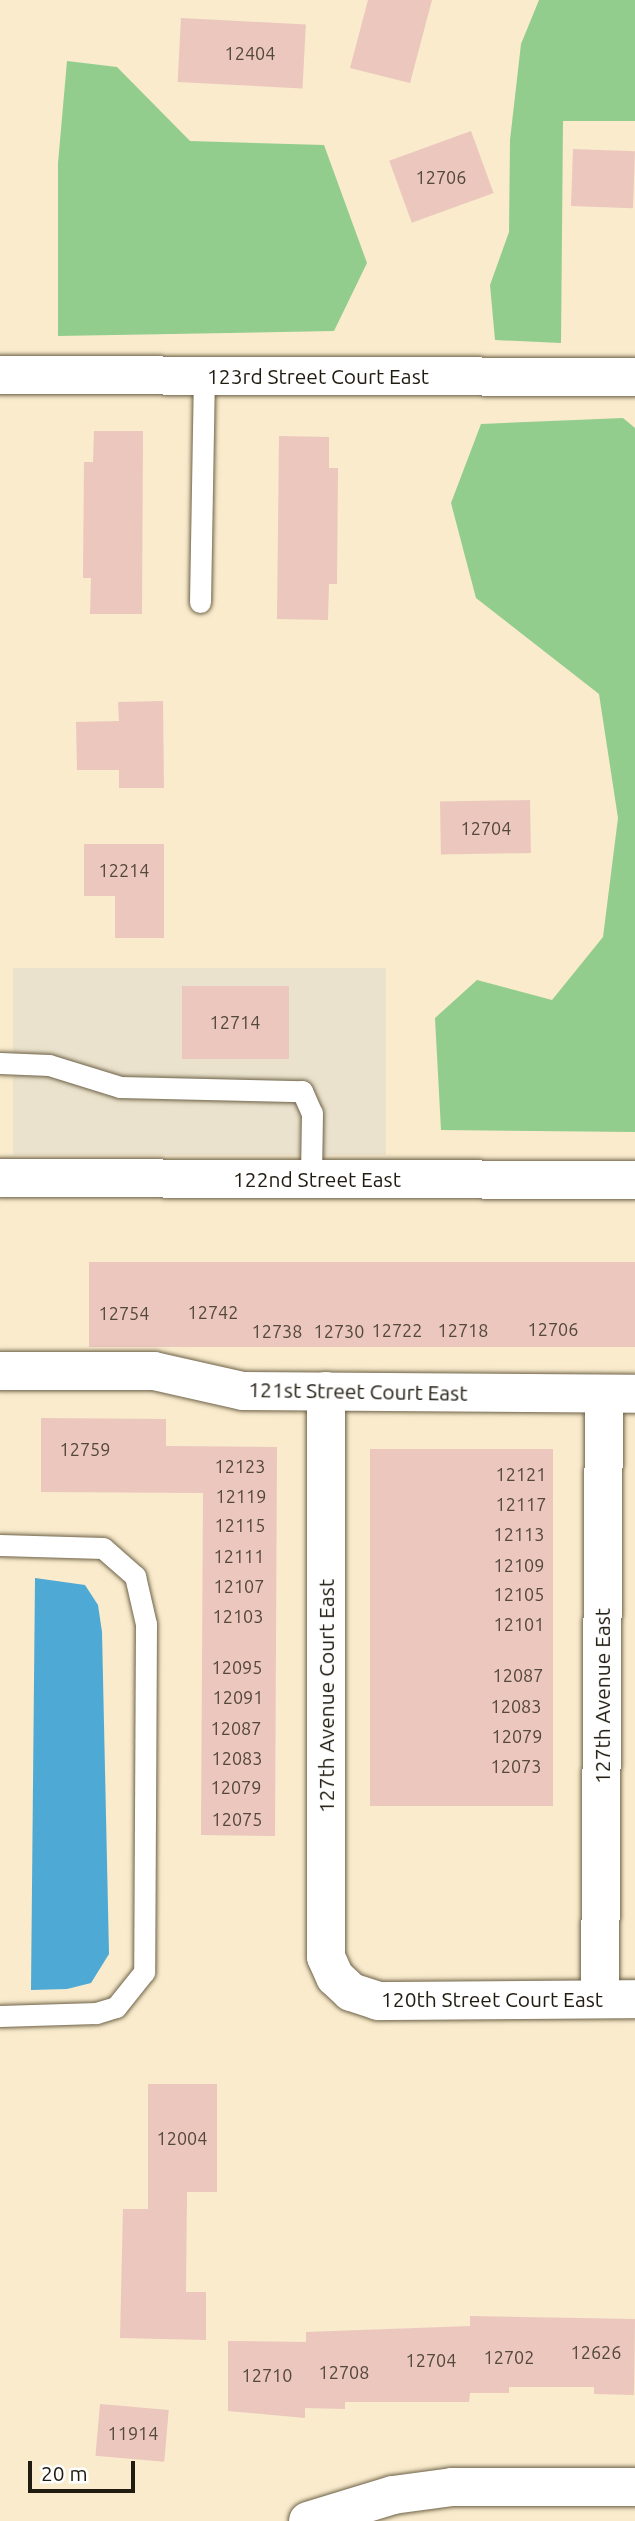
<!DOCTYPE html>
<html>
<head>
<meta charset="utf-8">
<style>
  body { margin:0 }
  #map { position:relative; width:635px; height:2521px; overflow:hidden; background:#f9ebcc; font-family:Ubuntu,sans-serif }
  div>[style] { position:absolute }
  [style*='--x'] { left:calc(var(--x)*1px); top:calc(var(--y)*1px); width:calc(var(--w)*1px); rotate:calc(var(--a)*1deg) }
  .commercial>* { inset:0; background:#eae2cc; transform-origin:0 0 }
  .forest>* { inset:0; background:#92cd8d }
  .water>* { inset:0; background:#4ea9d5 }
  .building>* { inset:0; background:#ebc7be; transform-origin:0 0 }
  .roads { filter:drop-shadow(0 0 2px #6d6147) drop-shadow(0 0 2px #6d6147) }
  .lane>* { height:21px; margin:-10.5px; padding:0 10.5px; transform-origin:10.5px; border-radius:10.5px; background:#fff }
  .street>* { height:38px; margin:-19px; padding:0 19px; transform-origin:19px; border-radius:19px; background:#fff }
  .secondary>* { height:38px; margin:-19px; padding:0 19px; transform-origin:19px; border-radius:19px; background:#fff }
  span { translate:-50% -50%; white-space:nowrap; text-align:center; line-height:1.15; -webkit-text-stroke:6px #fff; paint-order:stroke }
  .number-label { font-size:18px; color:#54473c }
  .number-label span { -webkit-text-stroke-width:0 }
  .street-label { font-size:21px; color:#211c11 }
  .scale { position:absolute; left:28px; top:2461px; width:107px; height:32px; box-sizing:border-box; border:4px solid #211c11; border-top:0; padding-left:9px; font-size:21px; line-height:24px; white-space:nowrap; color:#211c11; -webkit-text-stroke:5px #fff; paint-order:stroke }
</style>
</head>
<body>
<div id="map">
  <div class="commercial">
    <i style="left:13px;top:968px;width:373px;height:187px"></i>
  </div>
  <div class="forest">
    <i style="clip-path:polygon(539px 0,635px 0,635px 121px,563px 121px,561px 343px,495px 340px,490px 285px,509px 232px,510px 140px,521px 44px)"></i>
    <i style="clip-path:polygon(67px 61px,117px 67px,190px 141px,324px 145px,367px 263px,334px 331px,58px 336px,58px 163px)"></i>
    <i style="clip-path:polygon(623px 418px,635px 428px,635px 1132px,441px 1130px,435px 1018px,477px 980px,552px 1000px,603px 937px,618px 818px,599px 694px,476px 598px,451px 503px,481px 424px)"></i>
  </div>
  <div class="water">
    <i style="clip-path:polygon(35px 1578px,85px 1585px,98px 1605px,102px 1632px,109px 1954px,91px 1983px,67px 1989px,31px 1990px)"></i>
  </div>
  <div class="building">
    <i style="clip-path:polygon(368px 0,432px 0,410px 83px,350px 68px)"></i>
    <i style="left:181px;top:18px;width:125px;height:64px;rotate:3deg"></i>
    <i style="left:471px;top:131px;width:66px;height:87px;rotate:70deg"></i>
    <i style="left:573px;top:149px;width:62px;height:57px;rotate:2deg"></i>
    <i style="clip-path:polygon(94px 431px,143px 431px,142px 614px,90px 614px,91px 578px,83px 578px,84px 462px,93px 462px)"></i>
    <i style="clip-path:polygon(279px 436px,329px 437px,329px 468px,338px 468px,337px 584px,329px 584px,328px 620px,277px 619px)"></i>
    <i style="clip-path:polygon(163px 701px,164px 788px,119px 788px,119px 770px,77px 770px,76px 722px,119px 721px,118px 702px)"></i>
    <i style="left:530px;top:800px;width:53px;height:90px;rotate:89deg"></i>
    <i style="clip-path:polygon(84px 844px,164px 844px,164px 938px,115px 938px,115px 896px,84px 896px)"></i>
    <i style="left:182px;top:986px;width:107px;height:73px"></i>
    <i style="left:635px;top:1262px;width:85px;height:546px;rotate:90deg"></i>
    <i style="clip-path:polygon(41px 1418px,166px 1419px,166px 1446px,277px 1447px,275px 1836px,201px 1835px,203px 1493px,41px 1492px)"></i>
    <i style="left:553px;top:1449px;width:357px;height:183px;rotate:90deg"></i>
    <i style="clip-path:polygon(148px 2084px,217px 2084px,217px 2192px,187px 2192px,186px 2292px,206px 2292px,206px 2340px,120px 2338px,123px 2209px,148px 2209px)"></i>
    <i style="clip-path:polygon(470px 2316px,635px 2319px,634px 2395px,594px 2394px,594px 2387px,509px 2387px,509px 2393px,470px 2393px,469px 2402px,345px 2402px,345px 2409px,305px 2408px,305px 2418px,228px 2411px,228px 2341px,306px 2342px,306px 2332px,470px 2326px)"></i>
    <i style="left:100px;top:2404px;width:69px;height:52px;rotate:5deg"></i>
  </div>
  <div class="roads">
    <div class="lane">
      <i style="--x:200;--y:602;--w:227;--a:-89"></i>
      <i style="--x:0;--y:1063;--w:49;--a:2.3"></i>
      <i style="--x:49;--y:1065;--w:74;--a:17.2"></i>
      <i style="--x:120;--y:1087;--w:182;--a:1.3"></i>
      <i style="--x:302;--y:1091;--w:24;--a:66"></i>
      <i style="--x:312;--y:1113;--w:66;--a:90.9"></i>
      <i style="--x:0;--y:1545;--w:103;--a:1.7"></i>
      <i style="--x:103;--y:1548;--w:43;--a:41.2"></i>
      <i style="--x:135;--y:1576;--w:49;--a:77.1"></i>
      <i style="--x:146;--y:1624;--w:348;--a:90.3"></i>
      <i style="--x:144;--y:1972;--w:45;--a:128.7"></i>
      <i style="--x:116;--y:2007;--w:21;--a:163"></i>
      <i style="--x:96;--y:2013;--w:96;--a:178.2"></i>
    </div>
    <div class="street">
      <i style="--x:0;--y:375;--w:635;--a:0.18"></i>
      <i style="--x:0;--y:1371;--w:154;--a:0"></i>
      <i style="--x:154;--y:1371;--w:91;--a:12.7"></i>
      <i style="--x:243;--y:1391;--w:392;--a:0.4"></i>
      <i style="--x:326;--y:1391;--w:566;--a:90"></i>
      <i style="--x:326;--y:1957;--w:22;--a:66"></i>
      <i style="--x:335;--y:1977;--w:22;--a:43"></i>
      <i style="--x:351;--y:1992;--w:28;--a:18"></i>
      <i style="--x:378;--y:2001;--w:257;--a:-0.4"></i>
      <i style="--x:600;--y:1999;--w:605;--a:-89.62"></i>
      <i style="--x:308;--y:2521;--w:89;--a:-17"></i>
      <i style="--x:393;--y:2495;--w:60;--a:-7.7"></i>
      <i style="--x:452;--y:2487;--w:183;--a:0"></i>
    </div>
    <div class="secondary">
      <i style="--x:0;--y:1178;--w:635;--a:0.18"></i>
    </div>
  </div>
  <div class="number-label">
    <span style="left:250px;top:53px">12404</span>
    <span style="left:441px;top:177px">12706</span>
    <span style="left:486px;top:828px">12704</span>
    <span style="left:124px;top:870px">12214</span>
    <span style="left:235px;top:1022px">12714</span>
    <span style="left:213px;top:1312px">12742</span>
    <span style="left:124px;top:1313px">12754</span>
    <span style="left:553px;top:1329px">12706</span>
    <span style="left:397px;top:1330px">12722</span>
    <span style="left:463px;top:1330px">12718</span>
    <span style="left:277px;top:1331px">12738</span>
    <span style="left:339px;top:1331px">12730</span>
    <span style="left:85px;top:1449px">12759</span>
    <span style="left:240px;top:1466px">12123</span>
    <span style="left:521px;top:1474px">12121</span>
    <span style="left:241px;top:1496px">12119</span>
    <span style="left:521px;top:1504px">12117</span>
    <span style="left:240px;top:1525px">12115</span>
    <span style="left:519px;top:1534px">12113</span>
    <span style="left:239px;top:1556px">12111</span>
    <span style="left:519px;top:1565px">12109</span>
    <span style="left:239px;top:1586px">12107</span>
    <span style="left:519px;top:1594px">12105</span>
    <span style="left:238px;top:1616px">12103</span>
    <span style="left:519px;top:1624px">12101</span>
    <span style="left:237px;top:1667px">12095</span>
    <span style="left:518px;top:1675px">12087</span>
    <span style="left:238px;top:1697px">12091</span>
    <span style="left:516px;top:1706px">12083</span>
    <span style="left:236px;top:1728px">12087</span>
    <span style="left:517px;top:1736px">12079</span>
    <span style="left:237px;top:1758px">12083</span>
    <span style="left:516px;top:1766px">12073</span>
    <span style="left:236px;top:1787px">12079</span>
    <span style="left:237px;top:1819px">12075</span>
    <span style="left:182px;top:2138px">12004</span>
    <span style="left:596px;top:2352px">12626</span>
    <span style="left:509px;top:2357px">12702</span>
    <span style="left:431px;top:2360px">12704</span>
    <span style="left:344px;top:2372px">12708</span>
    <span style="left:267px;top:2375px">12710</span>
    <span style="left:133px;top:2433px">11914</span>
  </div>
  <div class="street-label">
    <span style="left:318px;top:376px">123rd Street Court East</span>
    <span style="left:317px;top:1179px">122nd Street East</span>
    <span style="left:358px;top:1391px;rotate:1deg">121st Street Court East</span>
    <span style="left:326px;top:1696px;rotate:-90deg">127th Avenue Court East</span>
    <span style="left:602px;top:1696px;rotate:-90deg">127th Avenue East</span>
    <span style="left:492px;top:1999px">120th Street Court East</span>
  </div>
  <div class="scale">20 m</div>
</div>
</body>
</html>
